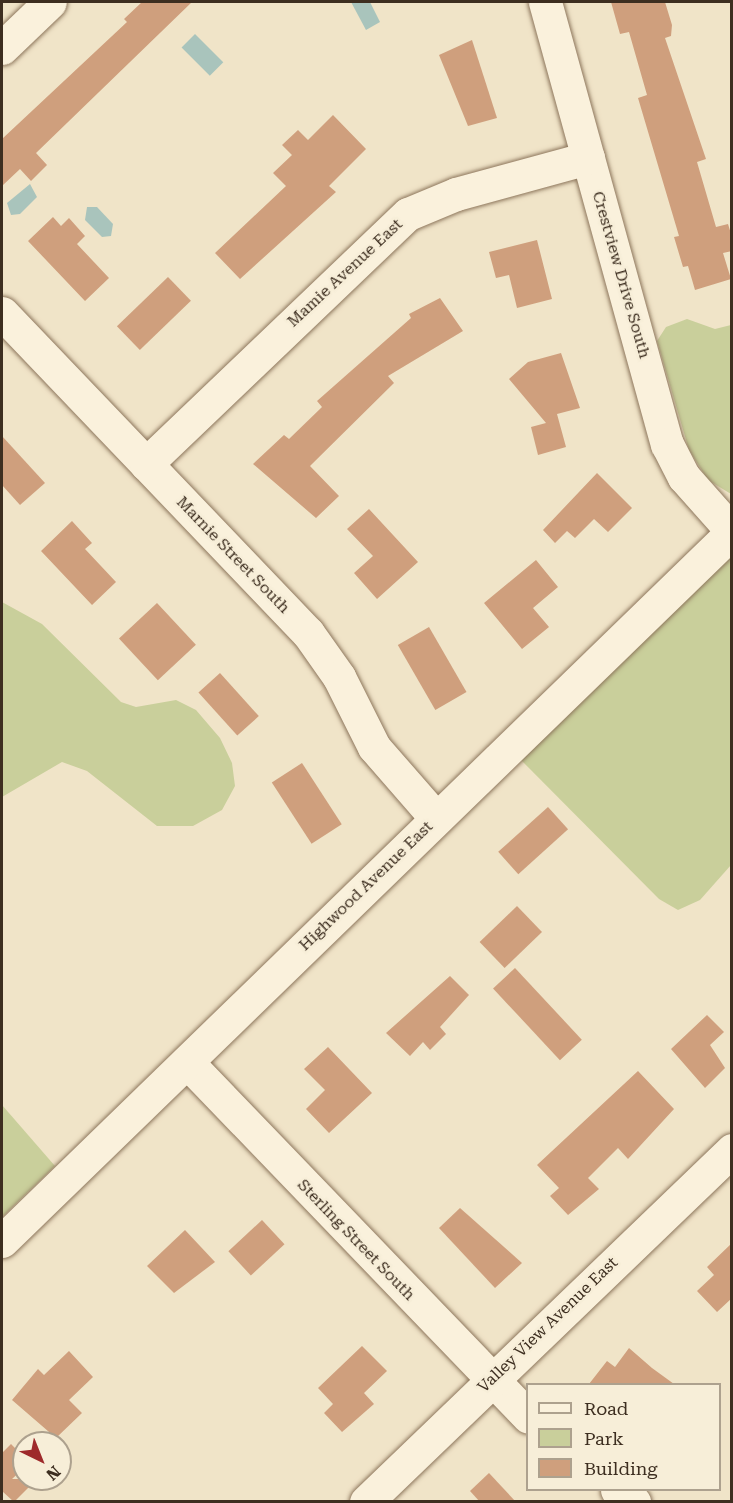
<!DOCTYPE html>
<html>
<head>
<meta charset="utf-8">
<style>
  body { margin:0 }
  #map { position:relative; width:733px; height:1503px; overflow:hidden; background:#f0e4c8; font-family:"Roboto Serif",serif }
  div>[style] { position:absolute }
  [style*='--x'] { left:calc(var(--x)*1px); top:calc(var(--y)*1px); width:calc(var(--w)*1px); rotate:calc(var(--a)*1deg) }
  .green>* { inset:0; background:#c9cf9b }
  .water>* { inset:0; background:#a9c4bc; transform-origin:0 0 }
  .building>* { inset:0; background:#cf9f7d; transform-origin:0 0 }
  .roads { filter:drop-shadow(0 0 2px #8d765c) drop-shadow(0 0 2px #8d765c) }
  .minor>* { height:33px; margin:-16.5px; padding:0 16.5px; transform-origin:16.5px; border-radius:16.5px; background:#faf1dc }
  span { translate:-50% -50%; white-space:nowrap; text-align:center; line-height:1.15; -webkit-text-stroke:5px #f7eed8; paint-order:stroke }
  .street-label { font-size:16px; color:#3d2e20 }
  .frame { position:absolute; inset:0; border:3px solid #3d2e20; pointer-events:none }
  .legend { position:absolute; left:526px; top:1383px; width:195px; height:108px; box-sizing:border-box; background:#f7eed8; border:2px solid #ada18e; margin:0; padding:8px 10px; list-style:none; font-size:18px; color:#3d2e20 }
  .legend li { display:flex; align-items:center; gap:12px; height:30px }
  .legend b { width:30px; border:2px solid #ada18e }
  .north { position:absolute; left:12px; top:1431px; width:60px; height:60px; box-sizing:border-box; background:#f7eed8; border:2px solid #ada18e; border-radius:50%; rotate:137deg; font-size:16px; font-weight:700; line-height:24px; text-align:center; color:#3d2e20 }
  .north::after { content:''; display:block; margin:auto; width:21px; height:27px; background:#9e2a2b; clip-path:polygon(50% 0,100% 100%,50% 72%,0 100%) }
</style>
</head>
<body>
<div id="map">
  <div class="green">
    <i style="clip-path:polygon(687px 319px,715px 329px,731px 325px,731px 494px,708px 480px,689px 450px,657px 341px,666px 327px)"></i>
    <i style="clip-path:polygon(731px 556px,731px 865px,700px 900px,678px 910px,659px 899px,521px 760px)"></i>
    <i style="clip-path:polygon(2px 602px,42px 624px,121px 702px,136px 707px,176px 700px,196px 710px,220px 738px,232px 763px,235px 786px,222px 810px,193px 826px,157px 826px,87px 771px,62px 762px,2px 797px)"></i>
    <i style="clip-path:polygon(2px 1105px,55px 1166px,3px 1216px,2px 1214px)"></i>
  </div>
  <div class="water">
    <i style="clip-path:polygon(351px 2px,370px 2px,380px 22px,366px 30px)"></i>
    <i style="left:195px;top:34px;width:40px;height:19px;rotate:45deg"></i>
    <i style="clip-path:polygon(30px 184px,37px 197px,20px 214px,11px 215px,7px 203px)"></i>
    <i style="clip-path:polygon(87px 207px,97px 207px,113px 224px,111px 236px,102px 237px,85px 220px)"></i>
  </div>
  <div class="building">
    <i style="clip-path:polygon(142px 2px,192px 2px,36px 153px,47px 165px,31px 181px,20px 169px,2px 186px,2px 139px,127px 22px,124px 19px)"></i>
    <i style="clip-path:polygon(611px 2px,665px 2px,672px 25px,671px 36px,665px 38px,706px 159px,697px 162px,716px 227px,728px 224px,732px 237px,732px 251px,723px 253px,731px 279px,695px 290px,688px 266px,683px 267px,674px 237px,679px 236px,638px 98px,647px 95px,629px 32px,620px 34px)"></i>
    <i style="clip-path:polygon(472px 40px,497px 118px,468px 126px,439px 55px)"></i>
    <i style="clip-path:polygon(333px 115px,366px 149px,329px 186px,336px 192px,240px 279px,215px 253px,286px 186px,273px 173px,292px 155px,282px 145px,298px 130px,308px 140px)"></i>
    <i style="clip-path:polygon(53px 217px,61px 226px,69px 218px,85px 236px,77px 244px,109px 278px,85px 301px,28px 241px)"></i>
    <i style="clip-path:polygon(537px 240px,552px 299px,517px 308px,509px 275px,496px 278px,489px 252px)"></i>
    <i style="left:168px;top:277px;width:33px;height:71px;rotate:46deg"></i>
    <i style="clip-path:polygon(440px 298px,463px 331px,388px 376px,394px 383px,310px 466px,339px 496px,316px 518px,253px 464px,284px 435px,289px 439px,322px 407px,317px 401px,411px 318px,409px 314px)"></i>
    <i style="clip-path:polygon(561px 353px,580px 408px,557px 414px,566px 447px,538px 455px,531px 427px,546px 423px,509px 379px,528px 362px)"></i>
    <i style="clip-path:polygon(2px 436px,45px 483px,20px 505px,2px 485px)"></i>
    <i style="clip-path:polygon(597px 473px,632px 508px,608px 532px,594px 519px,575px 538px,567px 531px,555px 543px,543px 530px)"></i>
    <i style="clip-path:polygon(369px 509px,418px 562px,377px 599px,354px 573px,373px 556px,347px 529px)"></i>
    <i style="clip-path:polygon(72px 521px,92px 543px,85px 549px,116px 582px,92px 605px,41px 551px)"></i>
    <i style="clip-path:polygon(536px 560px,558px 587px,533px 608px,549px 627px,522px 649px,484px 603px)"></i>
    <i style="left:157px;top:603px;width:57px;height:52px;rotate:47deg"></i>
    <i style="left:429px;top:627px;width:75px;height:36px;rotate:60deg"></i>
    <i style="left:220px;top:673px;width:58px;height:29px;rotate:48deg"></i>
    <i style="left:302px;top:763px;width:73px;height:36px;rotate:57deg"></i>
    <i style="left:548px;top:807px;width:30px;height:67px;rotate:48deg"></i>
    <i style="left:517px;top:906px;width:36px;height:52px;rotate:46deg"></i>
    <i style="left:515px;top:968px;width:98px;height:30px;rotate:47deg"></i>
    <i style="clip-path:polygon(450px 976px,469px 995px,440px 1027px,446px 1034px,430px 1050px,423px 1042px,410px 1056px,386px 1033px)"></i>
    <i style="clip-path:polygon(707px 1015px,724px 1032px,710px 1045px,725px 1068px,705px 1088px,671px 1049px)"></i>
    <i style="clip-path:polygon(328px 1047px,372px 1093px,329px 1133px,306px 1109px,325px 1090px,304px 1069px)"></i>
    <i style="clip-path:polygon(638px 1071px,674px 1109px,628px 1159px,618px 1148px,588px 1178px,599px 1189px,568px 1215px,550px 1196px,559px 1188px,537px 1165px)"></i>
    <i style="clip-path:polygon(460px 1208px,522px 1263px,495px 1288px,439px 1228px)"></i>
    <i style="left:262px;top:1220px;width:33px;height:46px;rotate:47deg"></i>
    <i style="clip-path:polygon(185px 1230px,215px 1262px,174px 1293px,147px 1266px)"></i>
    <i style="clip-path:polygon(732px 1243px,732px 1298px,717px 1312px,697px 1291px,714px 1275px,707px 1267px)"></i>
    <i style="clip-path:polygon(362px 1346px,387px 1371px,364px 1393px,374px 1404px,342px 1432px,324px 1413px,333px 1404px,318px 1388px)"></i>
    <i style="clip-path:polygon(629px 1348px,652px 1368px,674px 1384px,589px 1384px,607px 1361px,615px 1367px)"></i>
    <i style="clip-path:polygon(69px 1351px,93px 1377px,69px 1400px,82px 1413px,56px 1438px,12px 1400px,38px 1369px,44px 1375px)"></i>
    <i style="clip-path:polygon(11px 1444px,24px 1457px,24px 1468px,12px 1479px,37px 1479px,14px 1502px,2px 1491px,2px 1453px)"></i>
    <i style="clip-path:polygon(489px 1473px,516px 1502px,480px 1502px,470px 1491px)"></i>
  </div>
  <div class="roads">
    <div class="minor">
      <i style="--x:545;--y:2;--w:459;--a:74.6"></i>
      <i style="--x:667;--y:444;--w:37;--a:63"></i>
      <i style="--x:684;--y:477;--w:72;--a:48.4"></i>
      <i style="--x:2;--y:48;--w:66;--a:-43.8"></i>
      <i style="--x:2;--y:313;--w:443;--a:46.3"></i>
      <i style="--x:308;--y:633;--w:54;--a:54.8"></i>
      <i style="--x:339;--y:677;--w:78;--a:63.4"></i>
      <i style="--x:374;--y:747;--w:94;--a:48.9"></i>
      <i style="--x:146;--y:464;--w:362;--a:-43.7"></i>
      <i style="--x:408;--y:214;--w:52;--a:-22.6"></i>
      <i style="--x:456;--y:194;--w:137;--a:-15.3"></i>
      <i style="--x:187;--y:1062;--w:492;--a:46.1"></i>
      <i style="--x:2;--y:1241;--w:1018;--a:-44.16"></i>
      <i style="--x:617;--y:1490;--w:21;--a:35"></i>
      <i style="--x:366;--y:1502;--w:508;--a:-43.88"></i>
    </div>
  </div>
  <div class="street-label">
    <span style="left:345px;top:273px;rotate:-43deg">Mamie Avenue East</span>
    <span style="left:621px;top:275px;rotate:74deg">Crestview Drive South</span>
    <span style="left:233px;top:555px;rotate:46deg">Marnie Street South</span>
    <span style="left:366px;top:886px;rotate:-44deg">Highwood Avenue East</span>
    <span style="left:356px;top:1240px;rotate:46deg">Sterling Street South</span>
    <span style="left:548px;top:1325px;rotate:-44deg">Valley View Avenue East</span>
  </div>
  <div class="frame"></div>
  <ul class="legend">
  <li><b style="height:8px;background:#faf1dc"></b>Road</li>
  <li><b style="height:16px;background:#c9cf9b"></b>Park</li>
  <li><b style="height:16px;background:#cf9f7d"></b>Building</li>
  </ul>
  <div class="north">N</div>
</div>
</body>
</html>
